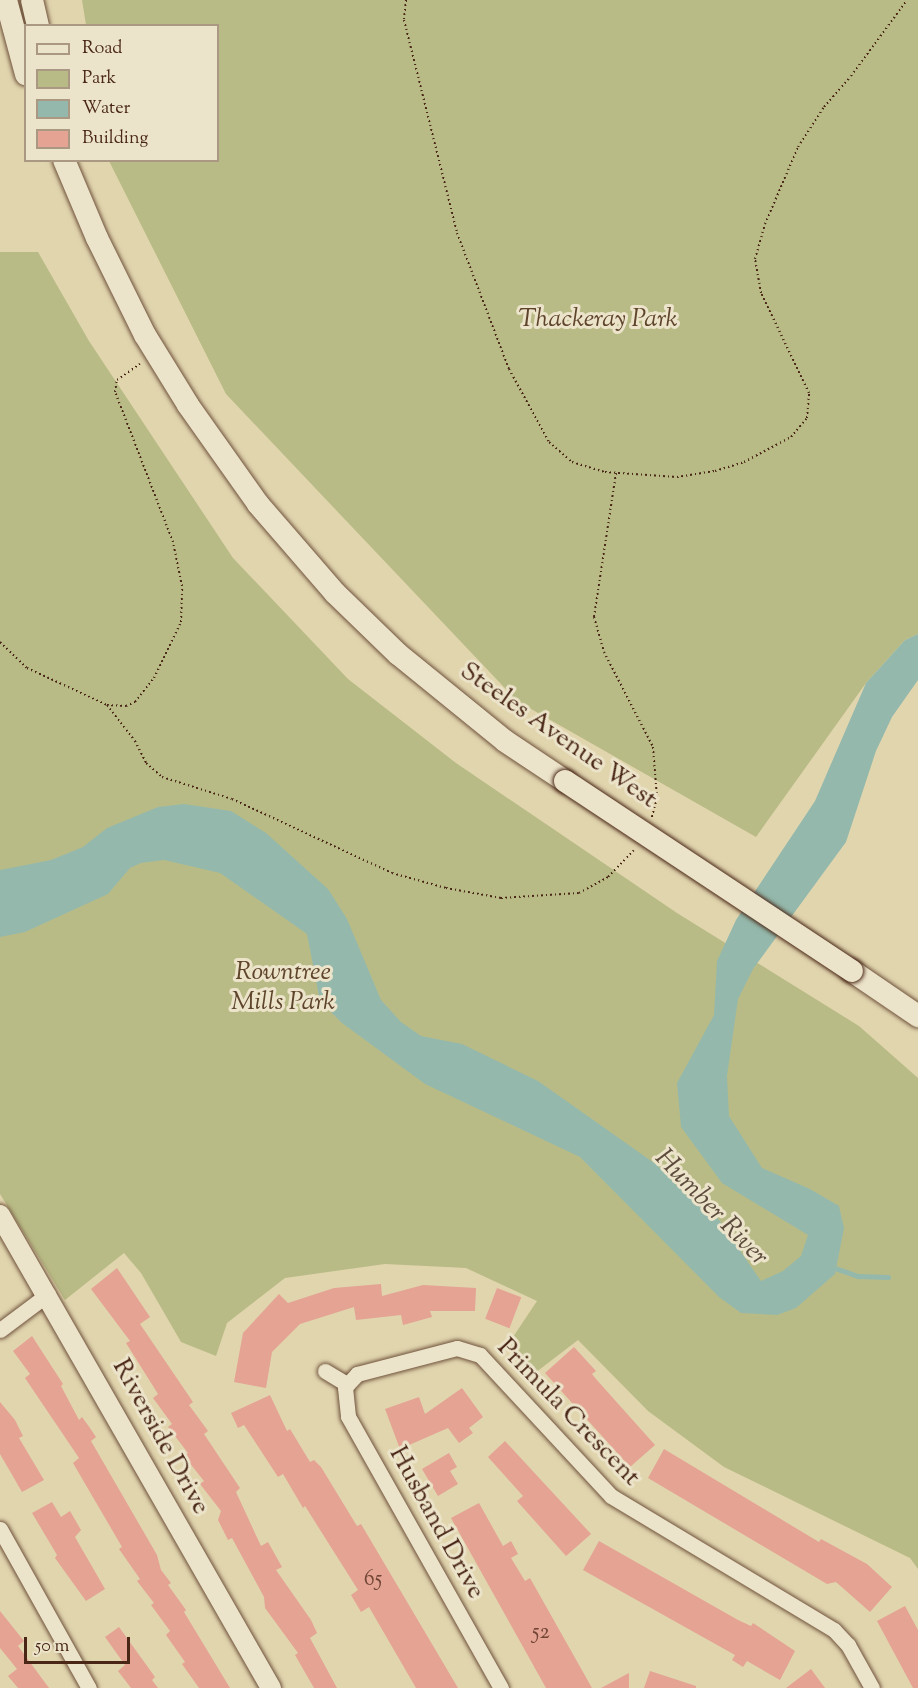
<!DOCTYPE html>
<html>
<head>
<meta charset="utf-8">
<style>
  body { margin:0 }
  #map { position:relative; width:918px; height:1688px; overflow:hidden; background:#e1d5ae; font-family:"Sorts Mill Goudy",serif }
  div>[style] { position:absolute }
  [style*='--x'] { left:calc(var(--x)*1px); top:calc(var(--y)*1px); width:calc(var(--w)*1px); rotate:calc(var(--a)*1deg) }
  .green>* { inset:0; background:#b9bb86 }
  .water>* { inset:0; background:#94b9ac }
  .stream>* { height:4.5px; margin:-2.25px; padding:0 2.25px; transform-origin:2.25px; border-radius:2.25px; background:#94b9ac }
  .building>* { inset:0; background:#e4a393; transform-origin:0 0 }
  .path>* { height:2px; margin-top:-1px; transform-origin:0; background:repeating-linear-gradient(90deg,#492616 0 1.5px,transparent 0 4.5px) }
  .roads { filter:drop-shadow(0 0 2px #6f523c) drop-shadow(0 0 2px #6f523c) }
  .minor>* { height:15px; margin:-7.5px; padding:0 7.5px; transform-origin:7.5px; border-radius:7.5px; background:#ece4ca }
  .tertiary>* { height:20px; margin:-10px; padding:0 10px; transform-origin:10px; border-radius:10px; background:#ece4ca }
  .secondary>* { height:22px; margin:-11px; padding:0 11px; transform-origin:11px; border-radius:11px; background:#ece4ca }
  .bridges { filter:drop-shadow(0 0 2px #492616) drop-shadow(0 0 2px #492616) }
  .secondary-bridge>* { height:22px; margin:-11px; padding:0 11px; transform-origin:11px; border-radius:11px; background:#ece4ca }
  span { translate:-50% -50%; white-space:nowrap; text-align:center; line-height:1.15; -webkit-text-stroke:6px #ece4ca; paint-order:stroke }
  .number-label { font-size:22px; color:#704535 }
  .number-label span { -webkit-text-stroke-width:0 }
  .park-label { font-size:26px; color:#5f442c; font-style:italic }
  .street-label { font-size:26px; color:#492616 }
  .water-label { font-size:27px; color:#5c4b3c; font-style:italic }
  .legend { position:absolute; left:24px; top:24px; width:195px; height:138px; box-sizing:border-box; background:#ece4ca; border:2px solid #ab9882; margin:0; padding:8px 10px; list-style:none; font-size:18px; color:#492616 }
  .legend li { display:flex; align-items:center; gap:12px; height:30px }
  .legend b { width:30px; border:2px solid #ab9882 }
  .scale { position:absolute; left:24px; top:1637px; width:106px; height:27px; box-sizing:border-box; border:3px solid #492616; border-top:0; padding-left:8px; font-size:18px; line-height:21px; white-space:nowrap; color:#492616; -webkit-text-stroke:4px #ece4ca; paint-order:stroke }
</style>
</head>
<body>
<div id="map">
  <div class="green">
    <i style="clip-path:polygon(82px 0,918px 0,918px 634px,905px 640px,866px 683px,756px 837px,517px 701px,226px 394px,109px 161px,218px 160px,218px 26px,86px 25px)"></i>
    <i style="clip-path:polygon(0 252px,38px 252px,89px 341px,233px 558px,348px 679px,456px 763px,677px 913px,859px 1026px,918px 1078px,918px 1569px,910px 1558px,724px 1467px,648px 1411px,578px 1340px,535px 1373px,509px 1343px,537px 1301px,466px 1268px,385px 1264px,285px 1278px,227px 1323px,216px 1356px,181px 1342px,141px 1273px,124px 1253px,65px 1300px,0 1194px)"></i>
  </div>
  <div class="water">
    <i style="clip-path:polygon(918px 634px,918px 680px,892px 717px,876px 751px,846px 842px,753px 969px,738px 999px,727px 1076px,729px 1116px,762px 1168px,810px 1189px,839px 1206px,844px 1228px,835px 1274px,796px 1308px,777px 1315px,741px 1313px,719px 1297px,580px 1157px,425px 1084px,342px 1023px,320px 1001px,307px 934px,220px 873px,164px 860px,141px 863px,130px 868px,108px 894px,25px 932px,0 937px,0 870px,51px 860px,83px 847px,107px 828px,158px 807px,184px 804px,231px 811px,266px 833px,328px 889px,347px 919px,381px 1000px,401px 1022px,421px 1036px,462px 1044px,538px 1081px,657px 1165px,686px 1195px,715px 1214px,761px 1281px,783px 1271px,801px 1256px,808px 1235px,722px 1183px,681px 1127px,677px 1083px,714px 1015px,717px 961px,736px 920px,815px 801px,866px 683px,905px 640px)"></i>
  </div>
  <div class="stream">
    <i style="--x:832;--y:1267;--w:28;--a:19"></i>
    <i style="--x:858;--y:1276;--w:30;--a:2"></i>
  </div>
  <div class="building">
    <i style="clip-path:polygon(117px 1268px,150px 1317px,140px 1324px,193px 1402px,189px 1405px,208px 1431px,204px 1434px,240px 1488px,236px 1492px,261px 1546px,268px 1542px,282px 1567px,276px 1570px,311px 1620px,317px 1633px,310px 1638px,337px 1688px,314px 1688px,295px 1655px,298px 1653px,265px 1608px,264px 1597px,232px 1538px,228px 1540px,218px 1520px,221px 1511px,200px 1484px,204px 1481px,184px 1456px,188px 1453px,168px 1427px,172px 1424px,153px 1398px,158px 1394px,126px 1343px,130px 1341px,91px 1289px)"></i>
    <i style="clip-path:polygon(381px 1284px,382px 1296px,423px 1285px,476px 1288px,475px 1311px,430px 1311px,432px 1317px,403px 1325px,401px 1315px,356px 1320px,354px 1307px,300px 1324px,272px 1352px,266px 1388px,234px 1382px,243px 1333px,279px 1294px,288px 1303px,334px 1288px)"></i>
    <i style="left:497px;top:1288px;width:26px;height:33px;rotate:21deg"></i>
    <i style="clip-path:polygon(32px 1336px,63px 1384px,61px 1386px,79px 1420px,82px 1417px,90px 1428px,96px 1437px,91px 1441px,157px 1555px,161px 1570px,171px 1583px,168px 1585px,186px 1610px,184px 1612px,230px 1688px,199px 1688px,182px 1664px,185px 1662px,166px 1635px,170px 1631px,151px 1605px,154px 1603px,137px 1581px,140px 1579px,119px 1549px,122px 1547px,73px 1463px,79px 1458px,25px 1378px,30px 1374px,13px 1351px)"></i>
    <i style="clip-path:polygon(574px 1347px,596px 1371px,592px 1374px,596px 1379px,655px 1445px,630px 1467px,545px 1373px)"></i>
    <i style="clip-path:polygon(462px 1388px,483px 1417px,469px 1428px,473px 1433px,459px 1443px,448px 1428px,400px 1449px,385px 1409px,419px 1397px,425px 1414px)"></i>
    <i style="clip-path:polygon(270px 1395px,287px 1431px,290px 1429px,310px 1462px,314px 1460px,321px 1467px,357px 1526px,361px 1524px,458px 1688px,416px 1688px,369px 1607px,361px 1612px,351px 1595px,358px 1590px,305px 1506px,303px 1508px,283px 1474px,278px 1477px,244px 1425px,238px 1428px,231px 1413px)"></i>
    <i style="clip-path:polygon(0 1402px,15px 1420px,23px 1436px,19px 1438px,44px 1480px,22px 1492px,0 1454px)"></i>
    <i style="clip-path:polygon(505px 1441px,591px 1534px,566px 1556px,517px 1501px,523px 1496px,488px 1457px)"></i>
    <i style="clip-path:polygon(664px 1449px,819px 1542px,821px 1539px,867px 1564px,892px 1587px,870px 1612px,836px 1582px,827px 1584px,648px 1478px)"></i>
    <i style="clip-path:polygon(449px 1453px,457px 1467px,450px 1471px,458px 1484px,438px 1496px,422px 1469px)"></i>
    <i style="clip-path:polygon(52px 1502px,61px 1517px,70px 1511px,81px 1530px,75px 1537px,105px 1589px,86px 1601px,55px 1558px,57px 1555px,32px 1513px)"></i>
    <i style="clip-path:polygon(479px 1503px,503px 1546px,511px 1541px,518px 1554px,511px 1558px,525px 1581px,530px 1578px,592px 1688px,546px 1688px,451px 1518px)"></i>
    <i style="clip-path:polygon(599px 1541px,738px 1620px,751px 1626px,753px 1623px,795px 1651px,780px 1680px,747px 1661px,743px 1667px,732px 1660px,735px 1655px,583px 1570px)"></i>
    <i style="clip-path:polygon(905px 1606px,918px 1630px,918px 1688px,913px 1688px,877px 1621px)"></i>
    <i style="clip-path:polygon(0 1611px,24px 1641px,18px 1646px,49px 1688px,18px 1688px,8px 1676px,17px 1669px,0 1648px)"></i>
    <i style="clip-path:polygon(119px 1627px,155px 1677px,152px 1680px,158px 1688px,131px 1688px,118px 1671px,125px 1665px,105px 1637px)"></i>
    <i style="clip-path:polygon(811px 1669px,825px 1688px,786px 1688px)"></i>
    <i style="clip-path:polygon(650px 1671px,696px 1686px,696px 1688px,644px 1688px)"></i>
    <i style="clip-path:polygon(629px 1673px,629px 1688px,601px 1688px)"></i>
  </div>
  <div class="path">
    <i style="--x:406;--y:0;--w:20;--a:96"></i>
    <i style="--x:404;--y:20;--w:219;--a:76"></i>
    <i style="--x:457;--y:233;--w:146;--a:69.1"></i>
    <i style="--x:509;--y:369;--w:83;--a:61.3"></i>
    <i style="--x:549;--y:442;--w:30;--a:41"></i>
    <i style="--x:572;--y:462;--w:34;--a:17"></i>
    <i style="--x:605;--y:472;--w:72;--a:4"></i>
    <i style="--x:677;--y:477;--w:38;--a:-9"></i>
    <i style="--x:715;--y:471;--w:30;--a:-17"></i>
    <i style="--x:744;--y:462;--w:53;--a:-28"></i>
    <i style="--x:791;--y:437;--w:25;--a:-50"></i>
    <i style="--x:807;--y:418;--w:25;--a:-85"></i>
    <i style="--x:809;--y:393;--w:111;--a:-115.6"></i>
    <i style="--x:761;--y:293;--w:35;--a:-100"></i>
    <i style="--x:755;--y:259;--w:36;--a:-74"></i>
    <i style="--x:765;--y:224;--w:84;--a:-66.8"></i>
    <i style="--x:798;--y:147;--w:48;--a:-57"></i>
    <i style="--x:824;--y:107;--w:41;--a:-48.9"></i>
    <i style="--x:851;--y:76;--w:94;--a:-53.6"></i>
    <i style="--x:616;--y:473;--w:146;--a:98.7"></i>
    <i style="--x:594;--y:617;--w:36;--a:74"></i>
    <i style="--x:604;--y:652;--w:107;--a:62.7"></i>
    <i style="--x:653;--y:747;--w:51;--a:85.5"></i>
    <i style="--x:657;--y:798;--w:20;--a:105"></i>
    <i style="--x:0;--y:642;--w:37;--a:44"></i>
    <i style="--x:27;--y:668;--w:88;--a:24.8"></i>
    <i style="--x:107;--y:705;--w:19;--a:3"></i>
    <i style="--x:126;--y:706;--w:10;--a:-24"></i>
    <i style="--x:135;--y:702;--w:31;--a:-52"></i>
    <i style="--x:154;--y:678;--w:62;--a:-64.3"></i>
    <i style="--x:181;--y:622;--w:36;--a:-88"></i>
    <i style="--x:182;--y:586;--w:45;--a:-101.6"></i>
    <i style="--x:173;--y:542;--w:161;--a:-111.1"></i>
    <i style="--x:115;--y:392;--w:12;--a:-81"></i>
    <i style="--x:117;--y:380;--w:28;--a:-35"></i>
    <i style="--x:107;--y:705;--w:46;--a:52.1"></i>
    <i style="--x:135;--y:741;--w:25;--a:63"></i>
    <i style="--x:146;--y:763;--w:21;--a:41"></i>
    <i style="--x:162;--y:777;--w:73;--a:17.4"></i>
    <i style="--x:232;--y:799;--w:176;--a:24.8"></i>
    <i style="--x:392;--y:873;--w:56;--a:15.5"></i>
    <i style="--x:446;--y:888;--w:56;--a:10.3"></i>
    <i style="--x:501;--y:898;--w:78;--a:-3.7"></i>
    <i style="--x:579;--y:893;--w:33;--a:-29"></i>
    <i style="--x:608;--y:877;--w:37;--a:-46"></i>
  </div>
  <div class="roads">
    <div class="minor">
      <i style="--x:0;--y:1330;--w:60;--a:-36.9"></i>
      <i style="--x:325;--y:1371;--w:26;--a:31"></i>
      <i style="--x:0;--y:1529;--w:182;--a:60.8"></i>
      <i style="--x:501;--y:1688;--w:312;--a:-119.4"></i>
      <i style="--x:348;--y:1416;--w:29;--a:-96"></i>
      <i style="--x:345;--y:1387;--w:18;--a:-47"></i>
      <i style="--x:357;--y:1374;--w:103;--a:-14.6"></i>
      <i style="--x:457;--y:1348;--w:24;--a:17"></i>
      <i style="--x:480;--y:1355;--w:192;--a:47.1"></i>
      <i style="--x:611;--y:1496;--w:260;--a:31"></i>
      <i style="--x:834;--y:1630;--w:21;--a:47"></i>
      <i style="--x:848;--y:1645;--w:49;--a:60.8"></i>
    </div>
    <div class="tertiary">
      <i style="--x:0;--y:1215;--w:545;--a:60.19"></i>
    </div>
    <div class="secondary">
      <i style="--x:6;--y:0;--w:77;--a:74.9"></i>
      <i style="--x:32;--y:0;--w:27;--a:77"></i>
      <i style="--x:64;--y:160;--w:85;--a:67.1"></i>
      <i style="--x:97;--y:238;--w:108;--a:63.7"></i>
      <i style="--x:145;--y:335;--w:82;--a:58.4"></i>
      <i style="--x:188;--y:405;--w:121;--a:54.7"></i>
      <i style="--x:258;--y:504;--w:118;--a:49.1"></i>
      <i style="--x:335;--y:593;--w:88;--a:44.1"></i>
      <i style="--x:398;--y:654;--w:138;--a:39.1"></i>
      <i style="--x:505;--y:741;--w:72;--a:33.7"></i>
      <i style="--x:852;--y:971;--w:80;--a:34.3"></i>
    </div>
  </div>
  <div class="bridges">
    <div class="secondary-bridge">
      <i style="--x:565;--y:781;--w:344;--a:33.5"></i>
    </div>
  </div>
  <div class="number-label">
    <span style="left:373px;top:1581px">65</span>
    <span style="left:541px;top:1634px">52</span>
  </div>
  <div class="park-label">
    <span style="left:598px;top:320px">Thackeray Park</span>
    <span style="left:283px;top:988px">Rowntree<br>Mills Park</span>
  </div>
  <div class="street-label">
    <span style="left:558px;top:736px;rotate:35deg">Steeles Avenue West</span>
    <span style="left:568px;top:1413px;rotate:46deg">Primula Crescent</span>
    <span style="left:160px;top:1437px;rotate:61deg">Riverside Drive</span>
    <span style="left:436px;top:1523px;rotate:61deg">Husband Drive</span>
  </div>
  <div class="water-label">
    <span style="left:711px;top:1208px;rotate:46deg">Humber River</span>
  </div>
  <ul class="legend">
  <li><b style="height:8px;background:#ece4ca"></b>Road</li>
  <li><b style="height:16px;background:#b9bb86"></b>Park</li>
  <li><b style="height:16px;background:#94b9ac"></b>Water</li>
  <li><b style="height:16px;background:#e4a393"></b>Building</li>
  </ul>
  <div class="scale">50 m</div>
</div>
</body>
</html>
